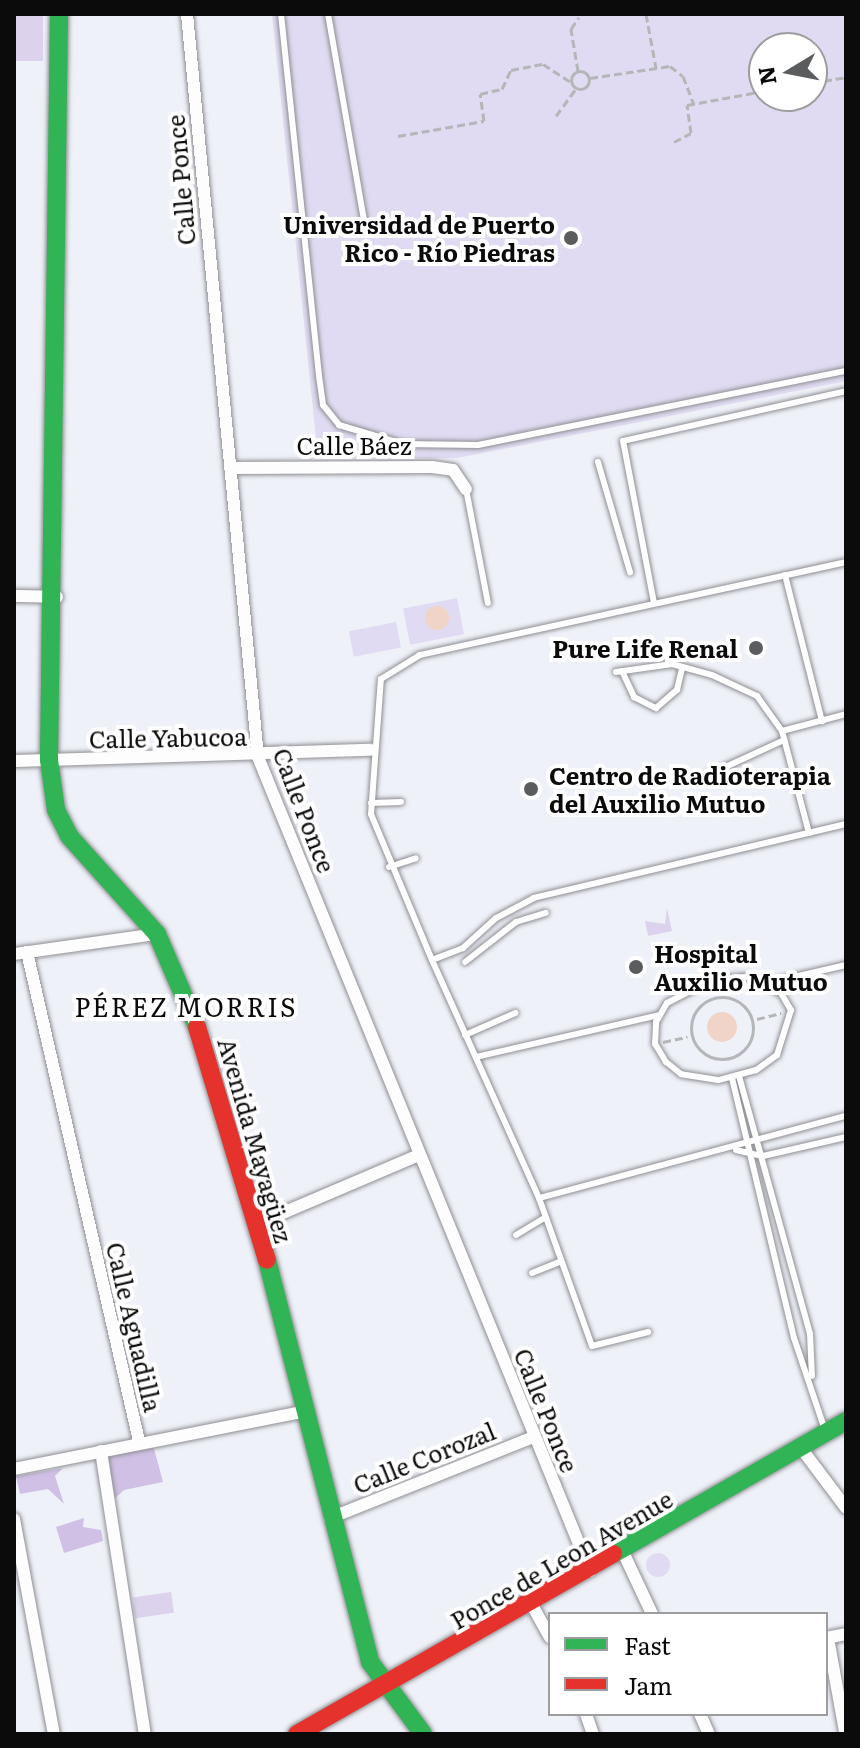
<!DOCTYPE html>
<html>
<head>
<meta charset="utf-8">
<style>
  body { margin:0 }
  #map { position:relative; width:860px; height:1748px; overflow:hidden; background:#eff1f9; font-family:Literata,serif }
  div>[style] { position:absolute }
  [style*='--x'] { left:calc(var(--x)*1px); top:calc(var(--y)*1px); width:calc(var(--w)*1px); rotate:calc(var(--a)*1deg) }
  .green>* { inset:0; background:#dcd2ee; transform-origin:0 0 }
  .forest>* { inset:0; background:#d0c0e5 }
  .pitch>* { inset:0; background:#e0dbf2; transform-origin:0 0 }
  .round { border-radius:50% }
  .water>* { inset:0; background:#f0d4c8 }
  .path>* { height:3px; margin-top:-1.5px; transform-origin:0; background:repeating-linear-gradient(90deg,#b5b6b7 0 8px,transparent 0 12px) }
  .path>.ring { margin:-1.5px; padding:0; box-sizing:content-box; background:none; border:3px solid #b5b6b7; border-radius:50% }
  .roads { filter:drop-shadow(0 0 2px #8e8f92) drop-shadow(0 0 2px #8e8f92) }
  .lane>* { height:6px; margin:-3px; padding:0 3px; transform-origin:3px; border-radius:3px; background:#fdfdfe }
  .street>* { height:12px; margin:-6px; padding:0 6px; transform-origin:6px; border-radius:6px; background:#fdfdfe }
  .fast>* { height:18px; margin:-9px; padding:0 9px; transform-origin:9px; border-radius:9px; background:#30b455 }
  .jam>* { height:18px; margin:-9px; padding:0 9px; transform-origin:9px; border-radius:9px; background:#e5322d }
  .dots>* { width:22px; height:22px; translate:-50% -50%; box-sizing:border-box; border:4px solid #fff; border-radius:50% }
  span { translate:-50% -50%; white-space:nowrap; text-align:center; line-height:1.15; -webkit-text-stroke:8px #fff; paint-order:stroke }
  .street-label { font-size:24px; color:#0b0b0b }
  .poi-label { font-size:24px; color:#0b0b0b; font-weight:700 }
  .right { translate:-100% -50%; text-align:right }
  .left { translate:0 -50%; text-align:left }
  .neighbourhood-label { font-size:26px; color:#0b0b0b; letter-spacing:2px }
  .frame { position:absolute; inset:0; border:16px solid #0b0b0b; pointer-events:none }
  .legend { position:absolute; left:548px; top:1612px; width:280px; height:104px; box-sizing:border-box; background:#fff; border:2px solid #9d9d9d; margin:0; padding:10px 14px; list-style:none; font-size:24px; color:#0b0b0b }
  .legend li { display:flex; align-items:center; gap:16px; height:40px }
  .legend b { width:40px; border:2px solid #9d9d9d }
  .north { position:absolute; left:748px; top:32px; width:80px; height:80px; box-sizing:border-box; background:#fff; border:2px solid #9d9d9d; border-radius:50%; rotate:260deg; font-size:22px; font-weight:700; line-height:32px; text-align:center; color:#0b0b0b }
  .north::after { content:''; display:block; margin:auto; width:28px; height:36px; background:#5b5c5e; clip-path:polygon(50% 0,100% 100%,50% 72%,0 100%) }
</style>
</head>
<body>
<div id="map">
  <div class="green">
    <i style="left:14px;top:14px;width:29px;height:47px"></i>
    <i style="clip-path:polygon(667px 908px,672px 931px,648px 936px,645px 921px,665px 924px)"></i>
    <i style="left:171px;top:1592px;width:21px;height:39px;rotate:82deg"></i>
  </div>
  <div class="forest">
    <i style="clip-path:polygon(153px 1445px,163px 1482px,124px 1490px,113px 1500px,98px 1457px)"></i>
    <i style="clip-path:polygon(63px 1468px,55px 1476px,64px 1504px,48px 1489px,20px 1494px,16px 1476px)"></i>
    <i style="clip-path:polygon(84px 1518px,83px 1527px,101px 1530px,103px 1541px,64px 1553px,56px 1527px)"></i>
  </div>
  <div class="pitch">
    <i style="clip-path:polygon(evenodd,272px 14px,846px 14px,846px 381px,457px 458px,318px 458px,272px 14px,764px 48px,812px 48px,812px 96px,764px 96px,764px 48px)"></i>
    <i style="left:457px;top:598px;width:37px;height:55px;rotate:79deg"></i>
    <i style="left:396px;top:622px;width:26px;height:48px;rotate:79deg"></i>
    <i class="round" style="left:646px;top:1553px;width:24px;height:24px"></i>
  </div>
  <div class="water">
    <i class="round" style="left:425px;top:606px;width:24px;height:24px"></i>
    <i class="round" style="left:707px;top:1012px;width:30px;height:30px"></i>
  </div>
  <div class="path">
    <i style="--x:646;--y:14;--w:55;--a:79.5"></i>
    <i class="ring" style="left:571px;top:71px;width:15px;height:15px"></i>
    <i style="--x:578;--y:71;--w:43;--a:-99.5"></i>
    <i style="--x:571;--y:29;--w:14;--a:-56"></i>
    <i style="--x:590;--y:78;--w:81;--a:-8.5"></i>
    <i style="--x:670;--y:66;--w:16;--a:38"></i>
    <i style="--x:683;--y:76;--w:30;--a:69"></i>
    <i style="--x:812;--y:83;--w:35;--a:-10"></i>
    <i style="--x:556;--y:116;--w:34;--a:-54"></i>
    <i style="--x:398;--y:136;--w:87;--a:-9.9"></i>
    <i style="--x:484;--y:121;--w:27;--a:-98"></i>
    <i style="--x:480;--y:94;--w:23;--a:-13"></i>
    <i style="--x:502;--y:89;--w:21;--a:-65"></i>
    <i style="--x:511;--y:70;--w:33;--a:-11"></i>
    <i style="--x:543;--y:64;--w:33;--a:33"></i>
    <i style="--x:674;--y:142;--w:19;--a:-28"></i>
    <i style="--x:691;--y:133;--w:28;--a:-98"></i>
    <i style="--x:687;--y:105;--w:78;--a:-10.3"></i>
    <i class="ring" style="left:691px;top:997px;width:59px;height:59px"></i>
    <i style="--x:757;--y:1019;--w:25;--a:-14"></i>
    <i style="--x:663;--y:1042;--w:25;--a:-12"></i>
  </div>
  <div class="roads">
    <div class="lane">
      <i style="--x:281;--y:14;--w:364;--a:84"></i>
      <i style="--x:319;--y:376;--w:29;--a:82"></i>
      <i style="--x:323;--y:405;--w:26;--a:51"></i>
      <i style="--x:339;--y:425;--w:67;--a:16.5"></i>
      <i style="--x:403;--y:444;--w:75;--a:0.8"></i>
      <i style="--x:478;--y:445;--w:375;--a:-11.4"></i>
      <i style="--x:328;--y:14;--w:216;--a:80.1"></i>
      <i style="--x:598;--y:462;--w:115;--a:73.8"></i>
      <i style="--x:466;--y:489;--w:116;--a:79.1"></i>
      <i style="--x:785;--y:575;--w:151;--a:75.8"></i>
      <i style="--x:654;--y:603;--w:165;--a:-100.8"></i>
      <i style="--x:623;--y:441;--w:229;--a:-12.6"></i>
      <i style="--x:622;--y:671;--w:29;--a:65"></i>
      <i style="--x:634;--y:697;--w:25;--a:27"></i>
      <i style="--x:656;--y:708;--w:28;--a:-41"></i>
      <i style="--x:677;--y:690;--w:23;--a:-77"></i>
      <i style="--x:616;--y:672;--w:57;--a:-8.1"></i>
      <i style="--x:672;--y:664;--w:41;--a:15.4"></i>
      <i style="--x:712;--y:675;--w:50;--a:25"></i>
      <i style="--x:757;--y:696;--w:43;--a:54.5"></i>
      <i style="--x:708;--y:775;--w:84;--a:-24.7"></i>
      <i style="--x:371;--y:803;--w:30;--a:-2"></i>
      <i style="--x:846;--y:824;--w:321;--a:166.7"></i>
      <i style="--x:534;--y:898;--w:43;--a:152.2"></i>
      <i style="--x:496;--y:918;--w:45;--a:137.7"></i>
      <i style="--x:463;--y:948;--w:33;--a:159"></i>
      <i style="--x:432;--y:960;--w:261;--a:65.8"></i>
      <i style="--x:539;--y:1198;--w:318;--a:-15"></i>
      <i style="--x:809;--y:833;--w:106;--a:-104.8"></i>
      <i style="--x:782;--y:731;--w:66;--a:-14.9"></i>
      <i style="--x:389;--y:867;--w:28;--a:-18"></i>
      <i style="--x:432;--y:960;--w:158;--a:-112.7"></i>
      <i style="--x:371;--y:814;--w:135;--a:-85.8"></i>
      <i style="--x:381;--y:679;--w:46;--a:-31.6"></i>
      <i style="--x:420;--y:655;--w:436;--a:-12.3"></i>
      <i style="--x:465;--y:962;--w:65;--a:-38.1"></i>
      <i style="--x:516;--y:922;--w:31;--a:-17"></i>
      <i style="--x:748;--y:977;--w:37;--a:26"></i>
      <i style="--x:781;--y:993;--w:20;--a:60"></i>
      <i style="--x:791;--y:1010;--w:47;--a:107.3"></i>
      <i style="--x:777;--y:1055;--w:26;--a:144"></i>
      <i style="--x:756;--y:1070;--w:39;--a:165"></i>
      <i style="--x:718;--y:1080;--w:37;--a:-171"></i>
      <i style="--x:681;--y:1074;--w:19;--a:-141"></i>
      <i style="--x:666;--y:1062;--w:21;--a:-121"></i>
      <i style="--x:655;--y:1044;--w:22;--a:-87"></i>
      <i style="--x:656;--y:1022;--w:22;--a:-60"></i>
      <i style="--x:667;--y:1003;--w:50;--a:-27.6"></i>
      <i style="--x:711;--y:980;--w:37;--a:-5"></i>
      <i style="--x:768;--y:983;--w:80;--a:-13"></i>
      <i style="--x:465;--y:1035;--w:55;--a:-23.7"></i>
      <i style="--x:476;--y:1057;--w:188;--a:-12.9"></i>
      <i style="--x:739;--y:1076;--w:268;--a:74.6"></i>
      <i style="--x:810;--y:1334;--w:42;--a:87.3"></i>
      <i style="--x:732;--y:1078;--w:267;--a:76.6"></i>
      <i style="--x:794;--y:1338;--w:97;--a:71.4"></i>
      <i style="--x:736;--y:1150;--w:28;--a:13"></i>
      <i style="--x:763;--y:1156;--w:85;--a:-12.9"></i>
      <i style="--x:539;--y:1198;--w:157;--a:70.3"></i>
      <i style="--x:592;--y:1346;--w:58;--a:-14"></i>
      <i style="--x:516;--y:1235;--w:31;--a:-31"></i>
      <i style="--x:532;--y:1273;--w:29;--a:-22"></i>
    </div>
    <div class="street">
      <i style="--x:187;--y:14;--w:746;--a:84.54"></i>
      <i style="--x:258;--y:757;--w:879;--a:67.81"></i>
      <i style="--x:230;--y:468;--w:202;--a:-0.3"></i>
      <i style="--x:432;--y:467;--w:21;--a:8"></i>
      <i style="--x:453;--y:470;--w:23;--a:56"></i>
      <i style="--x:14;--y:596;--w:43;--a:1.3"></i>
      <i style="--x:14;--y:761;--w:357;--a:-1.8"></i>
      <i style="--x:27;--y:952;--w:502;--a:77.1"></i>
      <i style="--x:14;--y:954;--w:144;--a:-8"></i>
      <i style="--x:257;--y:1224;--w:176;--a:-23.1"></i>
      <i style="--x:801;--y:1448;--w:75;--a:53.1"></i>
      <i style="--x:101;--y:1451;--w:286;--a:81.2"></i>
      <i style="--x:14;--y:1469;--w:293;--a:-11.2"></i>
      <i style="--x:330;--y:1518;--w:219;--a:-21.7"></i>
      <i style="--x:14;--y:1519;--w:219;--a:79.5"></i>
      <i style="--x:623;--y:1552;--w:68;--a:64.9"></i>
      <i style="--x:532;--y:1605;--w:37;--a:61"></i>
      <i style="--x:826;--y:1638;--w:20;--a:-11"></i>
      <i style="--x:828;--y:1638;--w:96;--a:79.7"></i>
      <i style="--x:586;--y:1714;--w:21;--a:71"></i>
      <i style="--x:700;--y:1714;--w:22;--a:66"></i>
    </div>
    <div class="fast">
      <i style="--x:59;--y:14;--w:746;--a:90.77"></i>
      <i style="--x:49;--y:760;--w:50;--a:82"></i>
      <i style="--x:56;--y:810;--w:29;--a:63"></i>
      <i style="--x:69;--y:836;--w:132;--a:48.1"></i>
      <i style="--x:157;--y:934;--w:101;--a:66.7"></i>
      <i style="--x:267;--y:1260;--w:415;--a:75.6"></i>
      <i style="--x:370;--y:1662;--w:89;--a:53.6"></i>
      <i style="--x:613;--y:1554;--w:268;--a:-29.7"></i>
    </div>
    <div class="jam">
      <i style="--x:197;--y:1027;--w:243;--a:73.3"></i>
      <i style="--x:297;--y:1734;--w:364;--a:-29.7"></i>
    </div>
  </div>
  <div class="dots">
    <i style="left:571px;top:238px;background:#5b5c5e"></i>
    <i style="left:756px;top:648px;background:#5b5c5e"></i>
    <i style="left:531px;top:789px;background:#5b5c5e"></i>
    <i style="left:636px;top:967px;background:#5b5c5e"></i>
  </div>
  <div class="street-label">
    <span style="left:180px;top:180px;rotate:-95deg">Calle Ponce</span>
    <span style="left:354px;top:445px">Calle Báez</span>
    <span style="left:168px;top:737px;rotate:-1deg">Calle Yabucoa</span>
    <span style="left:305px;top:810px;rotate:69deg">Calle Ponce</span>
    <span style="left:256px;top:1140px;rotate:74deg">Avenida Mayagüez</span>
    <span style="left:135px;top:1327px;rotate:77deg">Calle Aguadilla</span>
    <span style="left:547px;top:1410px;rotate:68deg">Calle Ponce</span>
    <span style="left:424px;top:1457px;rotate:-22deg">Calle Corozal</span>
    <span style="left:561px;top:1559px;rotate:-30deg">Ponce de Leon Avenue</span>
  </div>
  <div class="poi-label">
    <span class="right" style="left:555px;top:238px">Universidad de Puerto<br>Rico - Río Piedras</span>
    <span class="right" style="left:738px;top:648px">Pure Life Renal</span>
    <span class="left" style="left:549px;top:789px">Centro de Radioterapia<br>del Auxilio Mutuo</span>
    <span class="left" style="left:654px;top:967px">Hospital<br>Auxilio Mutuo</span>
  </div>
  <div class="neighbourhood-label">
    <span style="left:186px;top:1006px">PÉREZ MORRIS</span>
  </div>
  <div class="frame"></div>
  <ul class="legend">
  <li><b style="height:10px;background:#30b455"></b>Fast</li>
  <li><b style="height:10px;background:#e5322d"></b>Jam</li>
  </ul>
  <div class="north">N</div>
</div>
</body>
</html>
